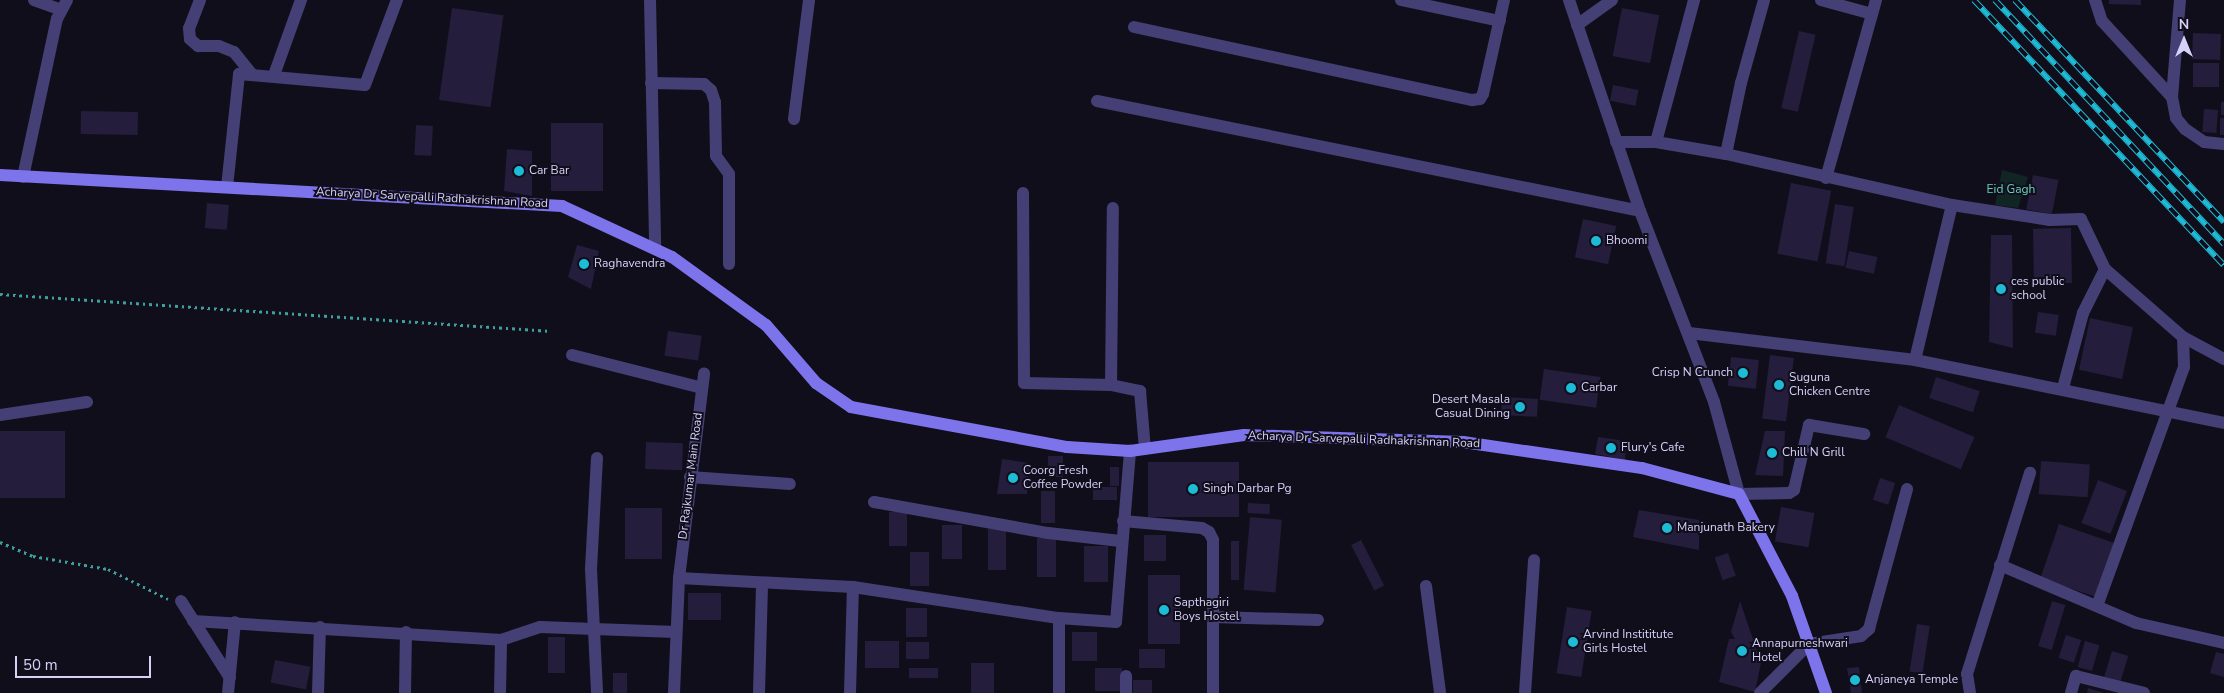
<!DOCTYPE html>
<html>
<head>
<meta charset="utf-8">
<style>
  body { margin:0 }
  #map { position:relative; width:2224px; height:693px; overflow:hidden; background:#110e1c; font-family:"Nunito Sans",sans-serif }
  div>[style] { position:absolute }
  [style*='--x'] { left:calc(var(--x)*1px); top:calc(var(--y)*1px); width:calc(var(--w)*1px); rotate:calc(var(--a)*1deg) }
  .green>* { inset:0; background:#122525 }
  .building>* { inset:0; background:#241d3b; transform-origin:0 0 }
  .path>* { height:3px; margin-top:-1.5px; transform-origin:0; background:repeating-linear-gradient(90deg,#3da09f 0 2.5px,transparent 0 6.5px) }
  .street>* { height:12px; margin:-6px; padding:0 6px; transform-origin:6px; border-radius:6px; background:#444075 }
  .secondary>* { height:12px; margin:-6px; padding:0 6px; transform-origin:6px; border-radius:6px; background:#7d74ec }
  .rail>* { height:5.5px; margin-top:-2.75px; transform-origin:0; background:repeating-linear-gradient(90deg,#110e1c 0 11px,#1ebbd7 0 22px); box-sizing:border-box; border-block:1px solid #1ebbd7 }
  .dots>* { width:14px; height:14px; translate:-50% -50%; box-sizing:border-box; border:2px solid #110e1c; border-radius:50% }
  span { translate:-50% -50%; white-space:nowrap; text-align:center; line-height:1.15; -webkit-text-stroke:4px #110e1c; paint-order:stroke }
  .poi-label { font-size:12px; color:#d7d0f8 }
  .left { translate:0 -50%; text-align:left }
  .right { translate:-100% -50%; text-align:right }
  .park-label { font-size:12px; color:#67ceb9 }
  .street-label { font-size:12px; color:#d7d0f8 }
  .north { position:absolute; left:2159px; top:15px; width:50px; height:50px; -webkit-text-stroke:4px #110e1c; paint-order:stroke; rotate:0deg; font-size:14px; font-weight:700; line-height:20px; text-align:center; color:#d7d0f8 }
  .north::after { content:''; display:block; margin:auto; width:18px; height:22px; background:#d7d0f8; clip-path:polygon(50% 0,100% 100%,50% 72%,0 100%) }
  .scale { position:absolute; left:15px; top:656px; width:136px; height:22px; box-sizing:border-box; border:2px solid #d7d0f8; border-top:0; padding-left:6px; font-size:15px; line-height:18px; white-space:nowrap; color:#d7d0f8; -webkit-text-stroke:4px #110e1c; paint-order:stroke }
</style>
</head>
<body>
<div id="map">
  <div class="green">
    <i style="clip-path:polygon(2002px 170px,2028px 177px,2018px 208px,1995px 205px)"></i>
  </div>
  <div class="building">
    <i style="clip-path:polygon(2109px 0,2141px 0,2141px 5px,2109px 4px)"></i>
    <i style="left:452px;top:8px;width:52px;height:93px;rotate:8deg"></i>
    <i style="left:1622px;top:8px;width:38px;height:49px;rotate:11deg"></i>
    <i style="left:1799px;top:31px;width:17px;height:79px;rotate:13deg"></i>
    <i style="left:2193px;top:33px;width:28px;height:26px;rotate:2deg"></i>
    <i style="left:2193px;top:63px;width:26px;height:24px"></i>
    <i style="left:1613px;top:85px;width:26px;height:16px;rotate:11deg"></i>
    <i style="left:2221px;top:102px;width:3px;height:13px"></i>
    <i style="left:2204px;top:109px;width:14px;height:23px;rotate:4deg"></i>
    <i style="left:81px;top:111px;width:57px;height:23px;rotate:1deg"></i>
    <i style="left:2220px;top:118px;width:4px;height:17px"></i>
    <i style="left:551px;top:123px;width:52px;height:68px"></i>
    <i style="left:416px;top:125px;width:17px;height:30px;rotate:3deg"></i>
    <i style="clip-path:polygon(507px 149px,532px 151px,532px 196px,504px 191px)"></i>
    <i style="left:2033px;top:175px;width:26px;height:35px;rotate:11deg"></i>
    <i style="left:1791px;top:183px;width:41px;height:72px;rotate:11deg"></i>
    <i style="left:207px;top:203px;width:22px;height:25px;rotate:5deg"></i>
    <i style="left:1835px;top:204px;width:19px;height:60px;rotate:9deg"></i>
    <i style="left:1583px;top:219px;width:34px;height:39px;rotate:12deg"></i>
    <i style="left:2071px;top:228px;width:55px;height:38px;rotate:89deg"></i>
    <i style="clip-path:polygon(1991px 235px,2012px 235px,2013px 348px,1989px 342px)"></i>
    <i style="clip-path:polygon(577px 245px,599px 251px,591px 289px,568px 277px)"></i>
    <i style="left:1849px;top:251px;width:29px;height:17px;rotate:12deg"></i>
    <i style="left:2038px;top:312px;width:21px;height:21px;rotate:8deg"></i>
    <i style="left:2090px;top:318px;width:44px;height:53px;rotate:12deg"></i>
    <i style="left:668px;top:331px;width:34px;height:25px;rotate:8deg"></i>
    <i style="left:1770px;top:355px;width:24px;height:64px;rotate:7deg"></i>
    <i style="left:1731px;top:357px;width:28px;height:29px;rotate:6deg"></i>
    <i style="left:1544px;top:369px;width:57px;height:31px;rotate:8deg"></i>
    <i style="left:1936px;top:377px;width:46px;height:22px;rotate:18deg"></i>
    <i style="left:1502px;top:397px;width:36px;height:18px;rotate:3deg"></i>
    <i style="left:1899px;top:405px;width:82px;height:35px;rotate:23deg"></i>
    <i style="left:0;top:431px;width:65px;height:67px"></i>
    <i style="clip-path:polygon(1765px 431px,1785px 431px,1783px 476px,1755px 475px)"></i>
    <i style="clip-path:polygon(1598px 437px,1626px 441px,1625px 460px,1595px 454px)"></i>
    <i style="left:646px;top:442px;width:37px;height:27px;rotate:2deg"></i>
    <i style="left:1048px;top:456px;width:15px;height:21px"></i>
    <i style="clip-path:polygon(1002px 459px,1029px 463px,1027px 494px,997px 494px)"></i>
    <i style="left:2041px;top:461px;width:49px;height:33px;rotate:4deg"></i>
    <i style="left:1148px;top:462px;width:91px;height:55px"></i>
    <i style="left:1110px;top:467px;width:9px;height:19px"></i>
    <i style="left:1880px;top:478px;width:16px;height:23px;rotate:18deg"></i>
    <i style="left:2098px;top:480px;width:31px;height:46px;rotate:21deg"></i>
    <i style="left:1093px;top:487px;width:24px;height:13px"></i>
    <i style="left:1041px;top:491px;width:14px;height:32px"></i>
    <i style="left:1248px;top:503px;width:22px;height:10px;rotate:3deg"></i>
    <i style="left:1781px;top:507px;width:34px;height:35px;rotate:10deg"></i>
    <i style="left:625px;top:508px;width:37px;height:51px"></i>
    <i style="clip-path:polygon(1639px 510px,1699px 520px,1699px 550px,1633px 537px)"></i>
    <i style="left:889px;top:512px;width:18px;height:34px"></i>
    <i style="left:1250px;top:517px;width:32px;height:73px;rotate:5deg"></i>
    <i style="left:2059px;top:524px;width:60px;height:57px;rotate:19deg"></i>
    <i style="left:942px;top:525px;width:20px;height:34px"></i>
    <i style="left:988px;top:529px;width:18px;height:41px"></i>
    <i style="left:1144px;top:535px;width:22px;height:26px"></i>
    <i style="left:1037px;top:538px;width:19px;height:39px"></i>
    <i style="left:1361px;top:540px;width:51px;height:11px;rotate:63deg"></i>
    <i style="left:1231px;top:541px;width:8px;height:39px"></i>
    <i style="left:1084px;top:546px;width:24px;height:36px"></i>
    <i style="left:910px;top:552px;width:19px;height:34px"></i>
    <i style="left:1728px;top:553px;width:24px;height:14px;rotate:71deg"></i>
    <i style="left:1148px;top:575px;width:32px;height:69px"></i>
    <i style="left:688px;top:593px;width:33px;height:27px"></i>
    <i style="clip-path:polygon(1740px 601px,1761px 663px,1755px 692px,1719px 682px,1729px 639px,1735px 639px,1731px 632px)"></i>
    <i style="left:2052px;top:601px;width:14px;height:47px;rotate:17deg"></i>
    <i style="left:1567px;top:607px;width:25px;height:67px;rotate:9deg"></i>
    <i style="left:906px;top:608px;width:21px;height:29px"></i>
    <i style="left:1917px;top:624px;width:13px;height:48px;rotate:9deg"></i>
    <i style="left:1072px;top:632px;width:25px;height:29px"></i>
    <i style="left:2066px;top:635px;width:16px;height:24px;rotate:18deg"></i>
    <i style="left:565px;top:637px;width:36px;height:17px;rotate:90deg"></i>
    <i style="left:865px;top:641px;width:34px;height:27px"></i>
    <i style="left:2085px;top:641px;width:15px;height:27px;rotate:16deg"></i>
    <i style="left:906px;top:642px;width:23px;height:17px"></i>
    <i style="left:1139px;top:649px;width:26px;height:19px"></i>
    <i style="left:2112px;top:651px;width:17px;height:28px;rotate:17deg"></i>
    <i style="clip-path:polygon(2216px 652px,2224px 654px,2224px 677px,2210px 673px)"></i>
    <i style="left:275px;top:660px;width:36px;height:23px;rotate:11deg"></i>
    <i style="left:971px;top:663px;width:23px;height:30px"></i>
    <i style="clip-path:polygon(1859px 667px,1862px 693px,1851px 693px,1847px 668px)"></i>
    <i style="left:909px;top:668px;width:29px;height:10px"></i>
    <i style="left:1095px;top:668px;width:27px;height:23px"></i>
    <i style="left:613px;top:673px;width:14px;height:20px"></i>
    <i style="left:1133px;top:680px;width:19px;height:13px"></i>
    <i style="clip-path:polygon(2088px 688px,2104px 693px,2087px 693px)"></i>
  </div>
  <div class="path">
    <i style="--x:0;--y:294;--w:552;--a:3.84"></i>
    <i style="--x:0;--y:542;--w:36;--a:23"></i>
    <i style="--x:33;--y:556;--w:76;--a:9.8"></i>
    <i style="--x:108;--y:569;--w:67;--a:26.6"></i>
  </div>
  <div class="street">
    <i style="--x:34;--y:0;--w:29;--a:20"></i>
    <i style="--x:200;--y:0;--w:30;--a:111"></i>
    <i style="--x:189;--y:28;--w:11;--a:85"></i>
    <i style="--x:190;--y:39;--w:11;--a:41"></i>
    <i style="--x:198;--y:46;--w:21;--a:0"></i>
    <i style="--x:219;--y:46;--w:16;--a:22"></i>
    <i style="--x:234;--y:52;--w:28;--a:51"></i>
    <i style="--x:650;--y:0;--w:248;--a:88.8"></i>
    <i style="--x:1401;--y:0;--w:101;--a:12"></i>
    <i style="--x:1569;--y:0;--w:223;--a:71.4"></i>
    <i style="--x:1640;--y:211;--w:205;--a:68.8"></i>
    <i style="--x:1714;--y:402;--w:95;--a:74.8"></i>
    <i style="--x:1739;--y:494;--w:50;--a:-1.1"></i>
    <i style="--x:1789;--y:493;--w:6;--a:-31"></i>
    <i style="--x:1794;--y:490;--w:67;--a:-77"></i>
    <i style="--x:1809;--y:425;--w:56;--a:9.3"></i>
    <i style="--x:1821;--y:0;--w:53;--a:15.4"></i>
    <i style="--x:2095;--y:0;--w:22;--a:72"></i>
    <i style="--x:2102;--y:21;--w:103;--a:47.4"></i>
    <i style="--x:2172;--y:97;--w:21;--a:79"></i>
    <i style="--x:2176;--y:118;--w:14;--a:51"></i>
    <i style="--x:2185;--y:129;--w:23;--a:34"></i>
    <i style="--x:2204;--y:142;--w:20;--a:6"></i>
    <i style="--x:1577;--y:25;--w:43;--a:-35.5"></i>
    <i style="--x:1134;--y:27;--w:346;--a:12.2"></i>
    <i style="--x:1472;--y:100;--w:8;--a:-7"></i>
    <i style="--x:1480;--y:99;--w:6;--a:-59"></i>
    <i style="--x:1483;--y:94;--w:96;--a:-77.4"></i>
    <i style="--x:274;--y:75;--w:80;--a:-70.2"></i>
    <i style="--x:651;--y:83;--w:53;--a:1.1"></i>
    <i style="--x:704;--y:84;--w:9;--a:41"></i>
    <i style="--x:711;--y:90;--w:13;--a:72"></i>
    <i style="--x:715;--y:102;--w:54;--a:88.9"></i>
    <i style="--x:716;--y:156;--w:22;--a:54"></i>
    <i style="--x:729;--y:174;--w:90;--a:90"></i>
    <i style="--x:2172;--y:97;--w:97;--a:-85.3"></i>
    <i style="--x:1097;--y:101;--w:554;--a:11.45"></i>
    <i style="--x:794;--y:119;--w:120;--a:-82.8"></i>
    <i style="--x:1616;--y:142;--w:40;--a:0"></i>
    <i style="--x:1656;--y:142;--w:147;--a:-75"></i>
    <i style="--x:1656;--y:142;--w:71;--a:9.7"></i>
    <i style="--x:1726;--y:154;--w:232;--a:12.7"></i>
    <i style="--x:1952;--y:205;--w:99;--a:8.7"></i>
    <i style="--x:2050;--y:220;--w:31;--a:-2"></i>
    <i style="--x:2081;--y:219;--w:55;--a:64.4"></i>
    <i style="--x:2105;--y:269;--w:103;--a:41.1"></i>
    <i style="--x:2183;--y:337;--w:30;--a:88"></i>
    <i style="--x:2184;--y:367;--w:254;--a:110"></i>
    <i style="--x:1726;--y:154;--w:73;--a:-78.1"></i>
    <i style="--x:1741;--y:83;--w:86;--a:-74.5"></i>
    <i style="--x:23;--y:177;--w:162;--a:-77.9"></i>
    <i style="--x:57;--y:19;--w:21;--a:-62"></i>
    <i style="--x:1826;--y:178;--w:185;--a:-74.3"></i>
    <i style="--x:227;--y:187;--w:114;--a:-83.9"></i>
    <i style="--x:239;--y:74;--w:126;--a:5"></i>
    <i style="--x:365;--y:85;--w:91;--a:-69.4"></i>
    <i style="--x:1023;--y:193;--w:190;--a:89.7"></i>
    <i style="--x:1024;--y:383;--w:87;--a:1.3"></i>
    <i style="--x:1111;--y:385;--w:30;--a:12"></i>
    <i style="--x:1140;--y:391;--w:58;--a:85.1"></i>
    <i style="--x:1689;--y:333;--w:228;--a:6.8"></i>
    <i style="--x:1915;--y:360;--w:315;--a:11.5"></i>
    <i style="--x:2183;--y:337;--w:47;--a:28.2"></i>
    <i style="--x:572;--y:355;--w:134;--a:14.2"></i>
    <i style="--x:1915;--y:360;--w:159;--a:-76.6"></i>
    <i style="--x:1111;--y:385;--w:177;--a:-89.4"></i>
    <i style="--x:2063;--y:388;--w:78;--a:-75.1"></i>
    <i style="--x:2083;--y:313;--w:49;--a:-63.4"></i>
    <i style="--x:0;--y:415;--w:88;--a:-8.5"></i>
    <i style="--x:597;--y:458;--w:111;--a:93.1"></i>
    <i style="--x:591;--y:569;--w:124;--a:87.2"></i>
    <i style="--x:690;--y:477;--w:100;--a:4"></i>
    <i style="--x:874;--y:502;--w:177;--a:10.1"></i>
    <i style="--x:1048;--y:533;--w:73;--a:6.3"></i>
    <i style="--x:1123;--y:521;--w:79;--a:5.1"></i>
    <i style="--x:1202;--y:528;--w:8;--a:30"></i>
    <i style="--x:1209;--y:532;--w:9;--a:63"></i>
    <i style="--x:1213;--y:540;--w:153;--a:90"></i>
    <i style="--x:2000;--y:565;--w:148;--a:23.1"></i>
    <i style="--x:2136;--y:623;--w:90;--a:12.8"></i>
    <i style="--x:679;--y:578;--w:174;--a:3"></i>
    <i style="--x:853;--y:587;--w:208;--a:8.6"></i>
    <i style="--x:1059;--y:618;--w:57;--a:4"></i>
    <i style="--x:1116;--y:622;--w:172;--a:-85.3"></i>
    <i style="--x:1426;--y:586;--w:108;--a:82.5"></i>
    <i style="--x:181;--y:601;--w:91;--a:57.5"></i>
    <i style="--x:1213;--y:617;--w:105;--a:1.6"></i>
    <i style="--x:193;--y:621;--w:309;--a:3.5"></i>
    <i style="--x:501;--y:640;--w:41;--a:-18.4"></i>
    <i style="--x:540;--y:627;--w:136;--a:2.1"></i>
    <i style="--x:228;--y:693;--w:71;--a:-84.4"></i>
    <i style="--x:318;--y:693;--w:66;--a:-88.3"></i>
    <i style="--x:405;--y:693;--w:61;--a:-89.1"></i>
    <i style="--x:500;--y:693;--w:53;--a:-88.9"></i>
    <i style="--x:674;--y:693;--w:115;--a:-87.5"></i>
    <i style="--x:679;--y:578;--w:206;--a:-83"></i>
    <i style="--x:759;--y:693;--w:110;--a:-88.4"></i>
    <i style="--x:850;--y:693;--w:106;--a:-88.4"></i>
    <i style="--x:1059;--y:693;--w:75;--a:-90"></i>
    <i style="--x:1126;--y:693;--w:17;--a:-90"></i>
    <i style="--x:1525;--y:693;--w:133;--a:-86.1"></i>
    <i style="--x:1760;--y:693;--w:69;--a:-45"></i>
    <i style="--x:1809;--y:644;--w:53;--a:-8.7"></i>
    <i style="--x:1861;--y:636;--w:11;--a:-41"></i>
    <i style="--x:1869;--y:629;--w:145;--a:-74.8"></i>
    <i style="--x:1970;--y:693;--w:19;--a:-99"></i>
    <i style="--x:1967;--y:674;--w:211;--a:-72.6"></i>
    <i style="--x:2071;--y:693;--w:18;--a:-74"></i>
    <i style="--x:2076;--y:676;--w:70;--a:14"></i>
  </div>
  <div class="secondary">
    <i style="--x:0;--y:175;--w:563;--a:3.16"></i>
    <i style="--x:562;--y:206;--w:121;--a:24.9"></i>
    <i style="--x:672;--y:257;--w:116;--a:35.9"></i>
    <i style="--x:766;--y:325;--w:77;--a:49.2"></i>
    <i style="--x:816;--y:383;--w:42;--a:34.4"></i>
    <i style="--x:851;--y:407;--w:220;--a:10.5"></i>
    <i style="--x:1067;--y:447;--w:63;--a:3.6"></i>
    <i style="--x:1130;--y:451;--w:115;--a:-8"></i>
    <i style="--x:1244;--y:435;--w:219;--a:1.8"></i>
    <i style="--x:1463;--y:442;--w:181;--a:8.3"></i>
    <i style="--x:1642;--y:468;--w:100;--a:15"></i>
    <i style="--x:1739;--y:494;--w:115;--a:62.5"></i>
    <i style="--x:1792;--y:596;--w:103;--a:70.7"></i>
  </div>
  <div class="rail">
    <i style="--x:1974;--y:0;--w:364;--a:46.7"></i>
    <i style="--x:1995;--y:0;--w:335;--a:46.8"></i>
    <i style="--x:2015;--y:0;--w:305;--a:46.7"></i>
  </div>
  <div class="dots">
    <i style="left:519px;top:171px;background:#1ebbd7"></i>
    <i style="left:1596px;top:241px;background:#1ebbd7"></i>
    <i style="left:584px;top:264px;background:#1ebbd7"></i>
    <i style="left:2001px;top:289px;background:#1ebbd7"></i>
    <i style="left:1743px;top:373px;background:#1ebbd7"></i>
    <i style="left:1779px;top:385px;background:#1ebbd7"></i>
    <i style="left:1571px;top:388px;background:#1ebbd7"></i>
    <i style="left:1520px;top:407px;background:#1ebbd7"></i>
    <i style="left:1611px;top:448px;background:#1ebbd7"></i>
    <i style="left:1772px;top:453px;background:#1ebbd7"></i>
    <i style="left:1013px;top:478px;background:#1ebbd7"></i>
    <i style="left:1193px;top:489px;background:#1ebbd7"></i>
    <i style="left:1667px;top:528px;background:#1ebbd7"></i>
    <i style="left:1164px;top:610px;background:#1ebbd7"></i>
    <i style="left:1573px;top:642px;background:#1ebbd7"></i>
    <i style="left:1742px;top:651px;background:#1ebbd7"></i>
    <i style="left:1855px;top:680px;background:#1ebbd7"></i>
  </div>
  <div class="poi-label">
    <span class="left" style="left:529px;top:171px">Car Bar</span>
    <span class="left" style="left:1606px;top:241px">Bhoomi</span>
    <span class="left" style="left:594px;top:264px">Raghavendra</span>
    <span class="left" style="left:2011px;top:289px">ces public<br>school</span>
    <span class="right" style="left:1733px;top:373px">Crisp N Crunch</span>
    <span class="left" style="left:1789px;top:385px">Suguna<br>Chicken Centre</span>
    <span class="left" style="left:1581px;top:388px">Carbar</span>
    <span class="right" style="left:1510px;top:407px">Desert Masala<br>Casual Dining</span>
    <span class="left" style="left:1621px;top:448px">Flury's Cafe</span>
    <span class="left" style="left:1782px;top:453px">Chill N Grill</span>
    <span class="left" style="left:1023px;top:478px">Coorg Fresh<br>Coffee Powder</span>
    <span class="left" style="left:1203px;top:489px">Singh Darbar Pg</span>
    <span class="left" style="left:1677px;top:528px">Manjunath Bakery</span>
    <span class="left" style="left:1174px;top:610px">Sapthagiri<br>Boys Hostel</span>
    <span class="left" style="left:1583px;top:642px">Arvind Instititute<br>Girls Hostel</span>
    <span class="left" style="left:1752px;top:651px">Annapurneshwari<br>Hotel</span>
    <span class="left" style="left:1865px;top:680px">Anjaneya Temple</span>
  </div>
  <div class="park-label">
    <span style="left:2011px;top:190px">Eid Gagh</span>
  </div>
  <div class="street-label">
    <span style="left:432px;top:198px;rotate:3deg">Acharya Dr Sarvepalli Radhakrishnan Road</span>
    <span style="left:1364px;top:440px;rotate:2deg">Acharya Dr Sarvepalli Radhakrishnan Road</span>
    <span style="left:691px;top:476px;rotate:-83deg">Dr Rajkumar Main Road</span>
  </div>
  <div class="north">N</div>
  <div class="scale">50 m</div>
</div>
</body>
</html>
